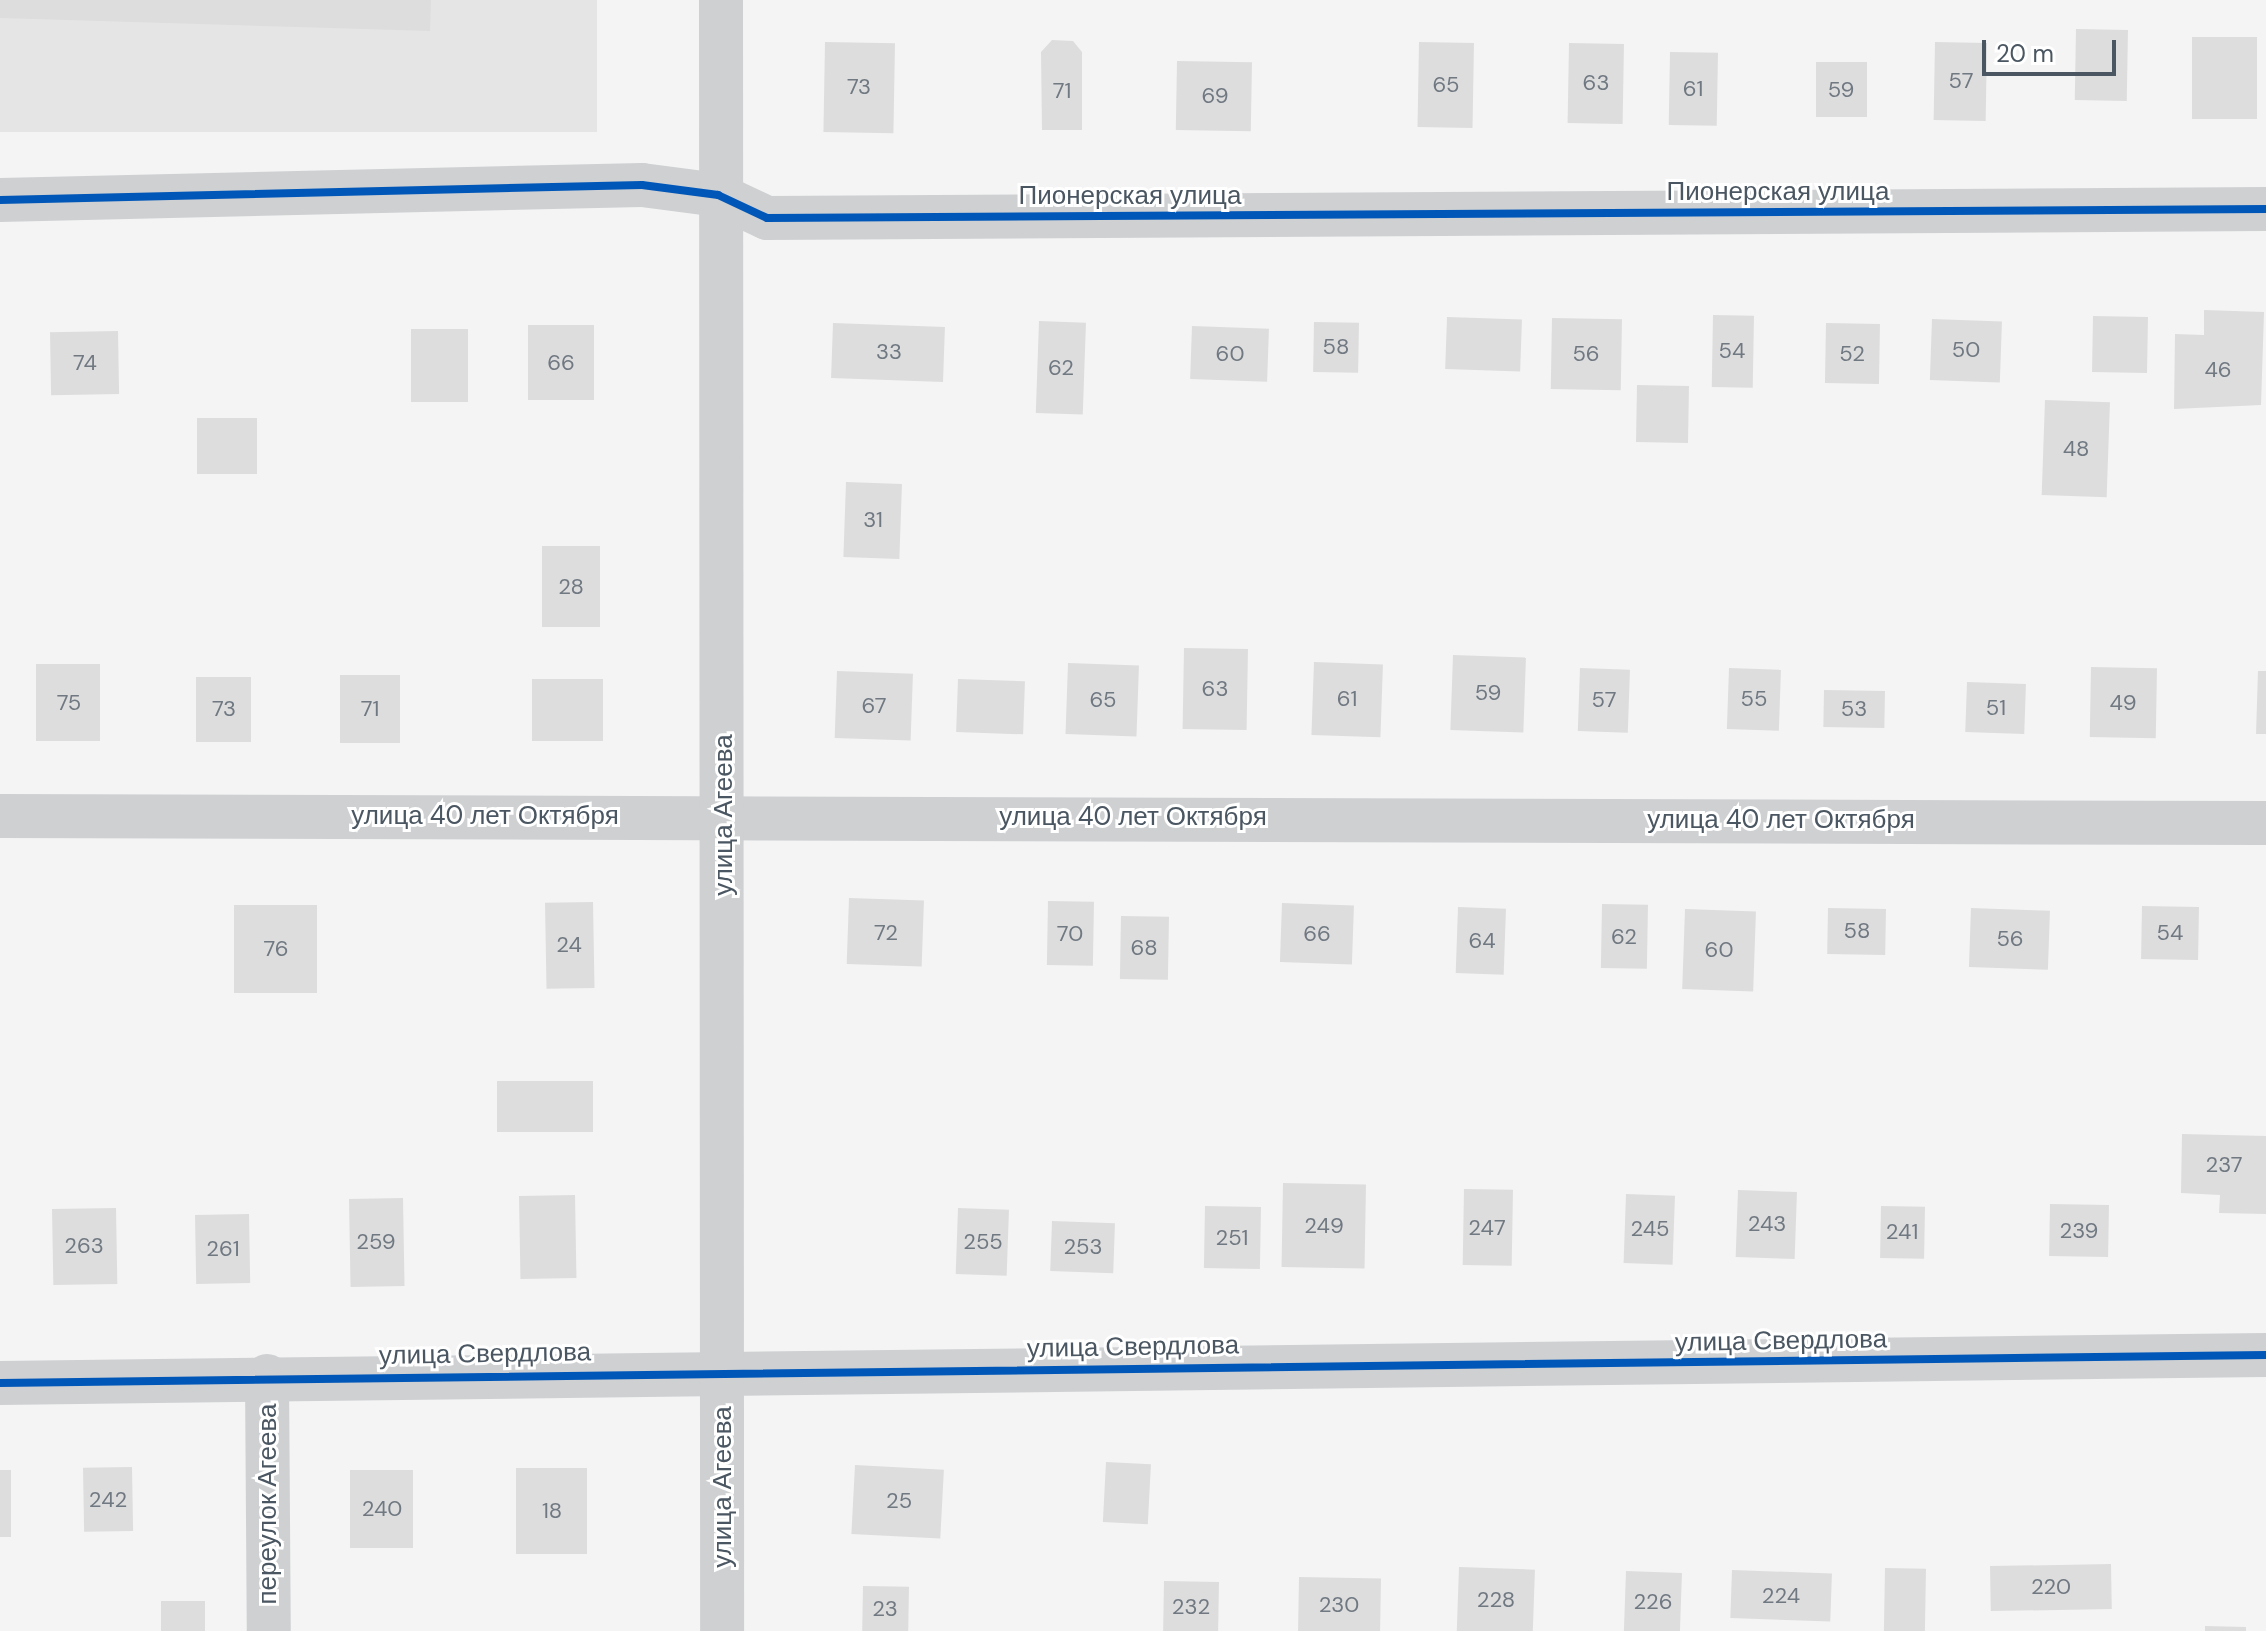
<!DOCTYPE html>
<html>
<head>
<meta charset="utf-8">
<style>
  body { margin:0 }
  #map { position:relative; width:2266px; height:1631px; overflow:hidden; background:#f4f4f4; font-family:"DM Sans",sans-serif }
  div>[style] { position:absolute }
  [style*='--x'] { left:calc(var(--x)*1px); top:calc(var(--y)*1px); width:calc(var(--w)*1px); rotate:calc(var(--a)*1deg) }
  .education>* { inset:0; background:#e6e5e6; transform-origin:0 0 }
  .building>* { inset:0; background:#ddddde; transform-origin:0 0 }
  .minor>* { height:44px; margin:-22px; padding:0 22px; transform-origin:22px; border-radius:22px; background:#ced0d2 }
  .tertiary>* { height:44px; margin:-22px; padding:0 22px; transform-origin:22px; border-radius:22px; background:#ced0d2 }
  .cycleway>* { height:8px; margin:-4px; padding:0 4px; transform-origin:4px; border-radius:4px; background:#0057b8 }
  span { translate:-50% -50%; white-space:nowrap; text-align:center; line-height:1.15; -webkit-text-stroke:6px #fff; paint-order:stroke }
  .number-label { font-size:22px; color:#707881 }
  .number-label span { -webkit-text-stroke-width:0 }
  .street-label { font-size:26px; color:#4a5661 }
  .scale { position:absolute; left:1982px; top:40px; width:134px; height:36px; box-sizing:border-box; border:4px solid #4a5661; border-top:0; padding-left:10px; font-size:24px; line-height:28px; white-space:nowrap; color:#4a5661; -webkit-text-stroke:6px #fff; paint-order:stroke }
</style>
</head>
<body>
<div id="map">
  <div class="education">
    <i style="left:0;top:0;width:597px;height:132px"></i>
  </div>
  <div class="building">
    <i style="clip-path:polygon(0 0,431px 0,430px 31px,0 18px)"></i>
    <i style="left:2076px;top:29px;width:52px;height:71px;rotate:1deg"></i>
    <i style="left:2192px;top:37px;width:65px;height:82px"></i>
    <i style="clip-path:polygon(1052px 40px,1073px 41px,1082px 52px,1082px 130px,1042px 130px,1041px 52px)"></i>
    <i style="left:825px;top:42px;width:70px;height:90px;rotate:1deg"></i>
    <i style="left:1419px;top:42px;width:55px;height:85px;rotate:1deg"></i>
    <i style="left:1935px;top:42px;width:52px;height:78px;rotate:1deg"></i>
    <i style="left:1569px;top:43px;width:55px;height:80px;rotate:1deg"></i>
    <i style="left:1670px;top:52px;width:48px;height:73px;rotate:1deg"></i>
    <i style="left:1177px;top:61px;width:75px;height:69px;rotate:1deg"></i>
    <i style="left:1816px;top:62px;width:51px;height:55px"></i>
    <i style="clip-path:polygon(2204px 310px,2264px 312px,2261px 405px,2174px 409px,2175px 334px,2204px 335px)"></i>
    <i style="left:1713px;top:315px;width:41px;height:72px;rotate:1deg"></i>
    <i style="left:2093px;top:316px;width:55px;height:56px;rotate:1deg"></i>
    <i style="left:1447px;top:317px;width:75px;height:52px;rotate:2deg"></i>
    <i style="left:1552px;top:318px;width:70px;height:71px;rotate:1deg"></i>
    <i style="left:1932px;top:319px;width:70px;height:61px;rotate:2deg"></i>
    <i style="left:1039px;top:321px;width:47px;height:92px;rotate:2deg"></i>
    <i style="left:1314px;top:322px;width:45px;height:50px;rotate:1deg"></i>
    <i style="left:833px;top:323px;width:112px;height:55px;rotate:2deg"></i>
    <i style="left:1826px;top:323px;width:54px;height:60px;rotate:1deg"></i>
    <i style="left:594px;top:325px;width:75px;height:66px;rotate:90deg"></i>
    <i style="left:1192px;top:326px;width:77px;height:53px;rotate:2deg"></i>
    <i style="left:411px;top:329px;width:57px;height:73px"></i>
    <i style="left:118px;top:331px;width:63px;height:68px;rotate:89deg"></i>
    <i style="left:1637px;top:385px;width:52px;height:57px;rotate:1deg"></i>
    <i style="left:2045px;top:400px;width:65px;height:95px;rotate:2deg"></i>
    <i style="left:197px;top:418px;width:60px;height:56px"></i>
    <i style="left:846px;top:482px;width:56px;height:75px;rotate:2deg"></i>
    <i style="left:600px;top:546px;width:81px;height:58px;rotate:90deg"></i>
    <i style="left:1184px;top:648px;width:64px;height:81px;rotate:1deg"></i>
    <i style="left:1453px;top:655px;width:73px;height:75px;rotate:2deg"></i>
    <i style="left:1314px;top:662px;width:69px;height:73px;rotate:2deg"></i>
    <i style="left:1068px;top:663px;width:71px;height:71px;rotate:2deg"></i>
    <i style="left:36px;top:664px;width:64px;height:77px"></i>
    <i style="left:2091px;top:667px;width:66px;height:70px;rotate:1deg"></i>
    <i style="left:1580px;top:668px;width:50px;height:63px;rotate:2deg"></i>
    <i style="left:1729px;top:668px;width:52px;height:61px;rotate:2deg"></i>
    <i style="left:837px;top:671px;width:76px;height:67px;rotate:2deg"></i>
    <i style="clip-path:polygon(2258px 671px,2266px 671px,2266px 734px,2256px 734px)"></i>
    <i style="left:340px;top:675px;width:60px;height:68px"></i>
    <i style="left:196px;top:677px;width:55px;height:65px"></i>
    <i style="left:532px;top:679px;width:71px;height:62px"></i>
    <i style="left:958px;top:679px;width:67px;height:53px;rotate:2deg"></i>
    <i style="left:1967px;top:682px;width:59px;height:50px;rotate:2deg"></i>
    <i style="left:1824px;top:690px;width:61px;height:37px;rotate:1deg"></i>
    <i style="left:849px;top:898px;width:75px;height:66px;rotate:2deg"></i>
    <i style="left:1048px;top:901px;width:46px;height:64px;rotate:1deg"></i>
    <i style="left:593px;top:902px;width:86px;height:48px;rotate:89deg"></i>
    <i style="left:1282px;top:903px;width:72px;height:59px;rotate:2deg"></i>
    <i style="left:1602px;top:904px;width:46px;height:64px;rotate:1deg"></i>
    <i style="left:234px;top:905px;width:83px;height:88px"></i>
    <i style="left:2142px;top:906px;width:57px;height:53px;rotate:1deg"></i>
    <i style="left:1458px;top:907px;width:48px;height:66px;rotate:2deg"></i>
    <i style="left:1828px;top:908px;width:58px;height:46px;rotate:1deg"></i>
    <i style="left:1971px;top:908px;width:79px;height:59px;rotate:2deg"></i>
    <i style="left:1685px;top:909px;width:71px;height:80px;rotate:2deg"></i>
    <i style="left:1121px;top:916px;width:48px;height:63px;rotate:1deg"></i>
    <i style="left:497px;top:1081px;width:96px;height:51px"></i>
    <i style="clip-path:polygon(2182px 1134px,2266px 1136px,2266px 1214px,2219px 1213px,2220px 1195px,2181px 1193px)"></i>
    <i style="left:1283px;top:1183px;width:83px;height:84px;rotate:1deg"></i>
    <i style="left:1464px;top:1189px;width:49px;height:76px;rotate:1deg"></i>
    <i style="left:1738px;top:1190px;width:59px;height:67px;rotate:2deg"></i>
    <i style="left:1626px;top:1194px;width:49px;height:69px;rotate:2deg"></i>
    <i style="left:575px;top:1195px;width:83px;height:56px;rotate:89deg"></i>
    <i style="left:403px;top:1198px;width:88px;height:54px;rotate:89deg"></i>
    <i style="left:2050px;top:1204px;width:59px;height:52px;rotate:1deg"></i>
    <i style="left:1205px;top:1206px;width:56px;height:62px;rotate:1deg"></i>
    <i style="left:1881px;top:1206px;width:44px;height:52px;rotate:1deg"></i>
    <i style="left:116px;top:1208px;width:76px;height:64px;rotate:89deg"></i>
    <i style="left:958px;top:1208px;width:51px;height:66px;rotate:2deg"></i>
    <i style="left:249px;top:1214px;width:69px;height:54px;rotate:89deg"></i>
    <i style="left:1052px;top:1221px;width:63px;height:50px;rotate:2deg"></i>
    <i style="left:1106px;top:1462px;width:45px;height:60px;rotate:3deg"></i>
    <i style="left:855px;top:1465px;width:89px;height:69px;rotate:3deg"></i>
    <i style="left:132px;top:1467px;width:64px;height:49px;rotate:89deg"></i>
    <i style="left:516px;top:1468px;width:71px;height:86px"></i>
    <i style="left:0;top:1470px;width:11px;height:67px"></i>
    <i style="left:350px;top:1470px;width:63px;height:78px"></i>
    <i style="left:2111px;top:1564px;width:45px;height:121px;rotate:89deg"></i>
    <i style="left:1459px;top:1567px;width:76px;height:64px;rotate:2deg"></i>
    <i style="left:1885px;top:1568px;width:41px;height:63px;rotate:1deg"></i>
    <i style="left:1732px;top:1570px;width:100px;height:48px;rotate:2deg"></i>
    <i style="left:1626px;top:1571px;width:56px;height:60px;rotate:2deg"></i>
    <i style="left:1299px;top:1577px;width:82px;height:54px;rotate:1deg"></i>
    <i style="left:1164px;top:1581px;width:55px;height:50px;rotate:1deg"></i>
    <i style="left:863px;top:1586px;width:46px;height:45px;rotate:1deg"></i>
    <i style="left:161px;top:1601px;width:44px;height:30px"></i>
    <i style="clip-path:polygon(2205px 1626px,2246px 1627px,2246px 1631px,2205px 1631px)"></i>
  </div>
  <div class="minor">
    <i style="--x:0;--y:200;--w:642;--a:-1.34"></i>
    <i style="--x:642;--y:185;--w:77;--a:7.5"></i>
    <i style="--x:718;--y:195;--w:54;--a:25.1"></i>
    <i style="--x:767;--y:218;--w:1499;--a:-0.34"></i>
    <i style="--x:0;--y:816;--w:2266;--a:0.18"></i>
    <i style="--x:267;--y:1376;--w:255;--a:89.6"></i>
    <i style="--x:0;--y:1383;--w:2266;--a:-0.71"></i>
  </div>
  <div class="tertiary">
    <i style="--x:721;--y:0;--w:1631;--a:89.96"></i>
  </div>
  <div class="cycleway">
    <i style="--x:0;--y:200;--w:642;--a:-1.34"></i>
    <i style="--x:642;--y:185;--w:77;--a:7.5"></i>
    <i style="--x:718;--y:195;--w:54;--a:25.1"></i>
    <i style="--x:767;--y:218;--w:1499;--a:-0.34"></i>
    <i style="--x:0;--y:1383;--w:2266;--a:-0.71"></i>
  </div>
  <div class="number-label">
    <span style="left:1961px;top:81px">57</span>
    <span style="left:1596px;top:83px">63</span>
    <span style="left:1446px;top:85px">65</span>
    <span style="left:859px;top:87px">73</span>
    <span style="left:1693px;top:89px">61</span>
    <span style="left:1841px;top:90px">59</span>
    <span style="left:1062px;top:91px">71</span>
    <span style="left:1215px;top:96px">69</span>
    <span style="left:1336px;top:347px">58</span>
    <span style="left:1966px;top:350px">50</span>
    <span style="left:1732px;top:351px">54</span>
    <span style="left:889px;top:352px">33</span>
    <span style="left:1230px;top:354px">60</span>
    <span style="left:1586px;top:354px">56</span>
    <span style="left:1852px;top:354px">52</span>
    <span style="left:85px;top:363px">74</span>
    <span style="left:561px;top:363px">66</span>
    <span style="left:1061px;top:368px">62</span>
    <span style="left:2218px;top:370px">46</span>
    <span style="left:2076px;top:449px">48</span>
    <span style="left:873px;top:520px">31</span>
    <span style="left:571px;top:587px">28</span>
    <span style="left:1215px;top:689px">63</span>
    <span style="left:1488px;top:693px">59</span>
    <span style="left:1347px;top:699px">61</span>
    <span style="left:1754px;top:699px">55</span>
    <span style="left:1103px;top:700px">65</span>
    <span style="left:1604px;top:700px">57</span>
    <span style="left:69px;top:703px">75</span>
    <span style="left:2123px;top:703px">49</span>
    <span style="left:874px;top:706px">67</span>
    <span style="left:1996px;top:708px">51</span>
    <span style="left:224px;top:709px">73</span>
    <span style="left:370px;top:709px">71</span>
    <span style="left:1854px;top:709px">53</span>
    <span style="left:1857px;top:931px">58</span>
    <span style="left:886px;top:933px">72</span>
    <span style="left:2170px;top:933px">54</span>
    <span style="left:1070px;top:934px">70</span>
    <span style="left:1317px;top:934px">66</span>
    <span style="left:1624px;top:937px">62</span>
    <span style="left:2010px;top:939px">56</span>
    <span style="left:1482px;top:941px">64</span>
    <span style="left:569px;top:945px">24</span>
    <span style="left:1144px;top:948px">68</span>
    <span style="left:276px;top:949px">76</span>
    <span style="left:1719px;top:950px">60</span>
    <span style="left:2224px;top:1165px">237</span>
    <span style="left:1767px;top:1224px">243</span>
    <span style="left:1324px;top:1226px">249</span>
    <span style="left:1487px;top:1228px">247</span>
    <span style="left:1650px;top:1229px">245</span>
    <span style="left:2079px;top:1231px">239</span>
    <span style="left:1902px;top:1232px">241</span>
    <span style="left:1232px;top:1238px">251</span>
    <span style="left:376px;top:1242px">259</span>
    <span style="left:983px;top:1242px">255</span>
    <span style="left:84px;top:1246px">263</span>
    <span style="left:1083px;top:1247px">253</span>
    <span style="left:223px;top:1249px">261</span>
    <span style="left:108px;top:1500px">242</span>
    <span style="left:899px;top:1501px">25</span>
    <span style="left:382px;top:1509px">240</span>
    <span style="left:552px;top:1511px">18</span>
    <span style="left:2051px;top:1587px">220</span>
    <span style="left:1781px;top:1596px">224</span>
    <span style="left:1496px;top:1600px">228</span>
    <span style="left:1653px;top:1602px">226</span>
    <span style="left:1339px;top:1605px">230</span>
    <span style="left:1191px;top:1607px">232</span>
    <span style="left:885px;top:1609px">23</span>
  </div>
  <div class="street-label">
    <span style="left:1778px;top:192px">Пионерская улица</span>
    <span style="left:1130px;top:196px">Пионерская улица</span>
    <span style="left:724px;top:815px;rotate:-90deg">улица Агеева</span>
    <span style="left:485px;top:816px">улица 40 лет Октября</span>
    <span style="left:1133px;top:817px">улица 40 лет Октября</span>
    <span style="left:1781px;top:820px">улица 40 лет Октября</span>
    <span style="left:1781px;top:1341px;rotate:-1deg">улица Свердлова</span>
    <span style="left:1133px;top:1347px;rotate:-1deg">улица Свердлова</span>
    <span style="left:485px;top:1354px;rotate:-1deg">улица Свердлова</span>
    <span style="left:723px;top:1487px;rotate:-90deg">улица Агеева</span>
    <span style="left:268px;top:1504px;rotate:-90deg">переулок Агеева</span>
  </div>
  <div class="scale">20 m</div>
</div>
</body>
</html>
